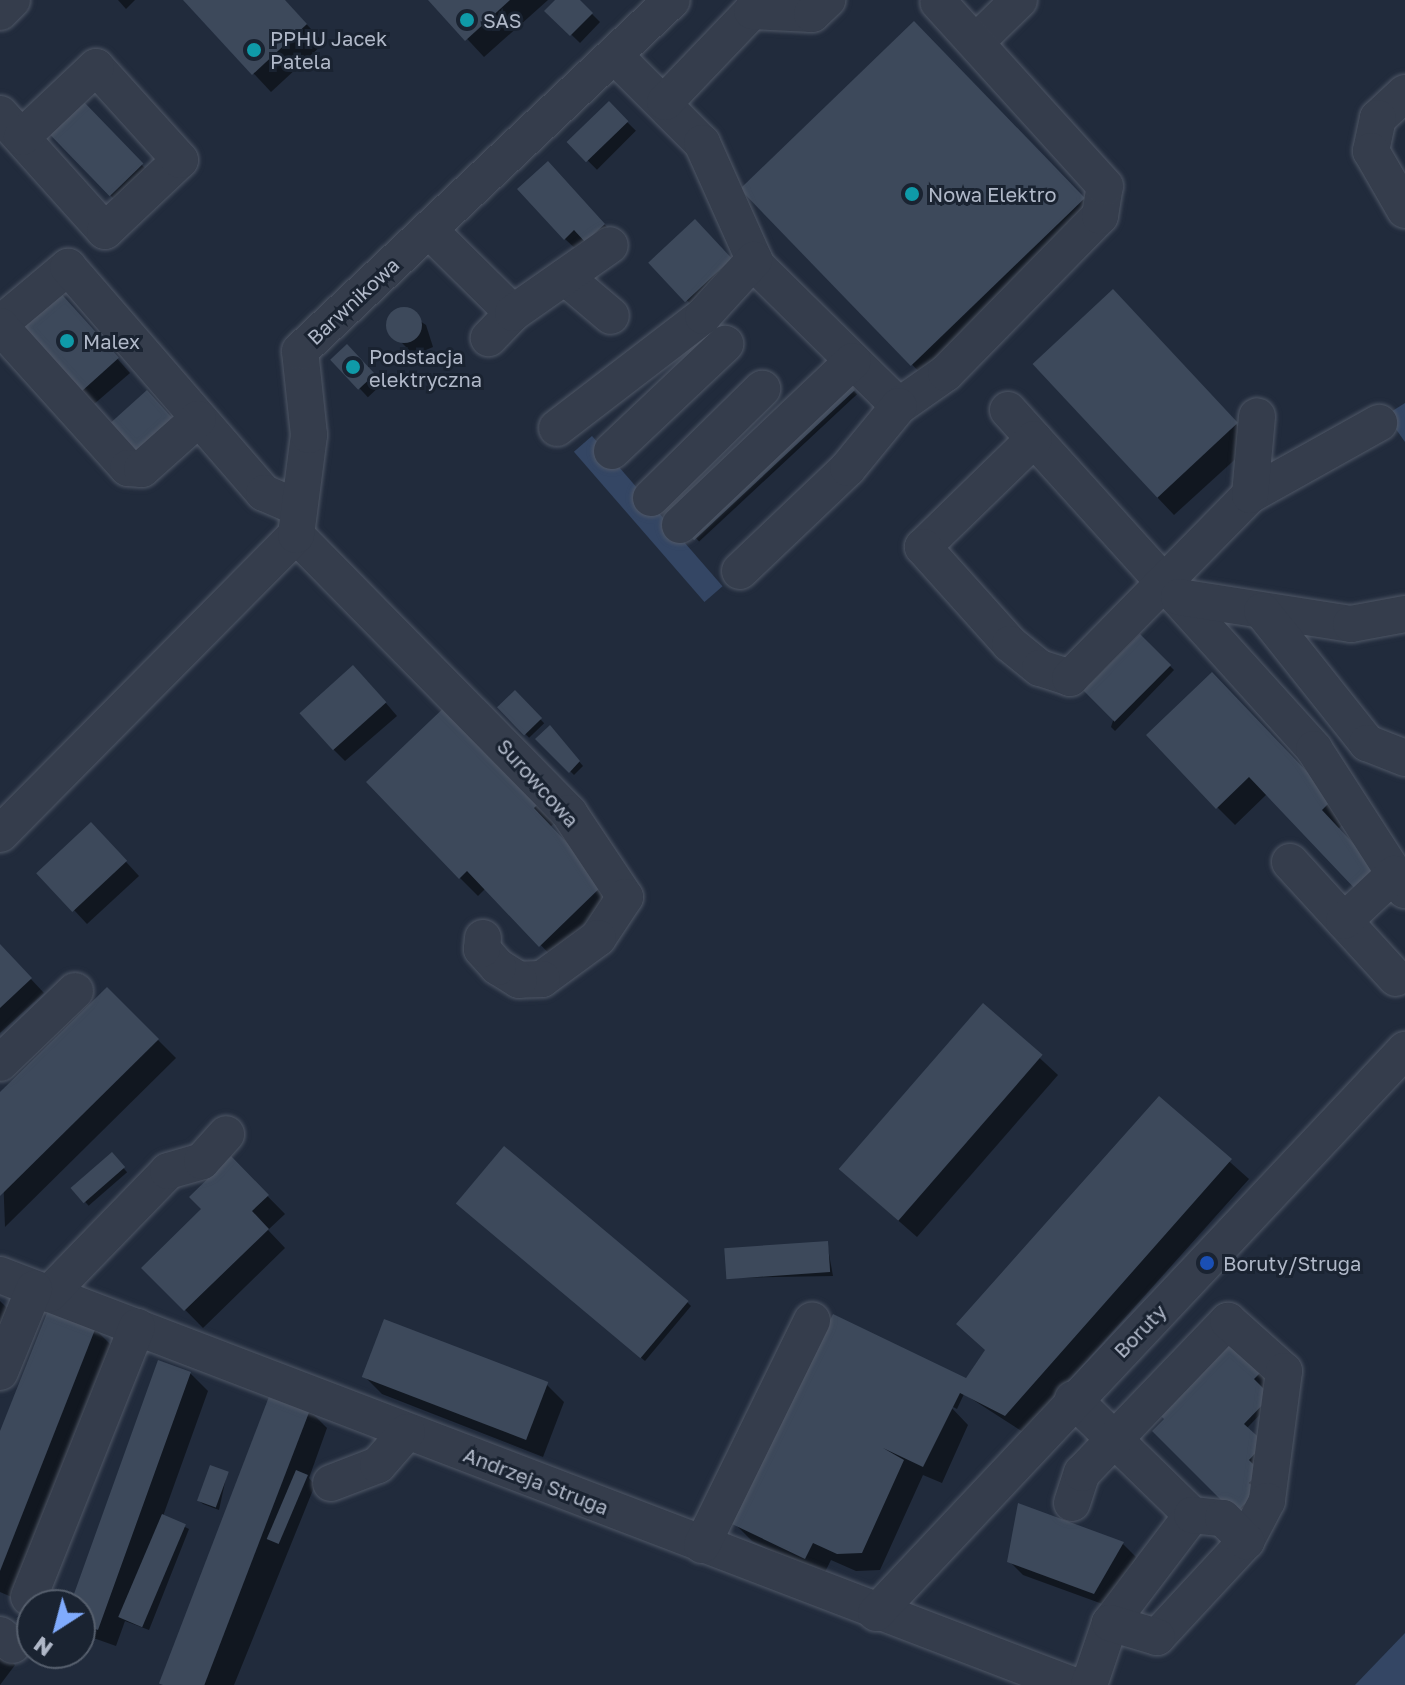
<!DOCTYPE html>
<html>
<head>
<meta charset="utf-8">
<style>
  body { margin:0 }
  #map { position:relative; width:1405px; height:1685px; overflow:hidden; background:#212b3c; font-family:"Golos Text",sans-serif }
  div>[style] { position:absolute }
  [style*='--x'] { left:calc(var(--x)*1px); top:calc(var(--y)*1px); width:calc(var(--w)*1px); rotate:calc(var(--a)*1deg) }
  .water>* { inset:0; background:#344664; transform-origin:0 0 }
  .shadow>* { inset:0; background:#0007; transform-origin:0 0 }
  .building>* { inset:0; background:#3d495b; transform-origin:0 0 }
  .round { border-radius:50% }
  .roads { filter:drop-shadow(0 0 2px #505867) drop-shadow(0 0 2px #505867) }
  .minor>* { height:36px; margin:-18px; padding:0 18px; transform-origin:18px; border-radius:18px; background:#353d4c }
  .dots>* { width:22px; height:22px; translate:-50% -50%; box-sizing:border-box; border:4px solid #1a2331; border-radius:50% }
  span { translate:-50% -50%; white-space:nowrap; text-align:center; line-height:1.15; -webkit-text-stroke:6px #1a2331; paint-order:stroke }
  .poi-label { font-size:20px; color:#b0b8c8 }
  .left { translate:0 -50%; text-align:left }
  .street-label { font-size:20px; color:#b0b8c8 }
  .north { position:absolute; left:16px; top:1589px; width:80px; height:80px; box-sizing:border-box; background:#1a2331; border:2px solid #565f6d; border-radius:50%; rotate:216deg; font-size:22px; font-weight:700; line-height:32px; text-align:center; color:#b0b8c8 }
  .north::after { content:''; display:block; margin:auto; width:28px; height:36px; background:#80abfd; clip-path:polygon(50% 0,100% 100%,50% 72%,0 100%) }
</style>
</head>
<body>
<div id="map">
  <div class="water">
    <i style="clip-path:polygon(1405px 403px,1405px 442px,1386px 415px)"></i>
    <i style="left:592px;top:436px;width:199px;height:24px;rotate:49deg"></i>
    <i style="clip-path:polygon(1405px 1633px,1405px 1685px,1355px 1685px)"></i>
  </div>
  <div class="shadow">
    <i style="clip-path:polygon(118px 0,135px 0,126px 9px)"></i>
    <i style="clip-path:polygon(185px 0,284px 0,324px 43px,271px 92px)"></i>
    <i style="clip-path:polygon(431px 0,548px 0,484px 57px)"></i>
    <i style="clip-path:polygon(558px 0,578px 0,600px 22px,580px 43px,547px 11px)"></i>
    <i style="left:914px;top:24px;width:269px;height:238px;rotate:46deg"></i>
    <i style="left:609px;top:104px;width:38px;height:55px;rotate:45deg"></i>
    <i style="clip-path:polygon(97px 117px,155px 179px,123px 208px,110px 195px)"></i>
    <i style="clip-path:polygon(561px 177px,617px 238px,579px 252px,565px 239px)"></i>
    <i style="clip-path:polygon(709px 235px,744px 273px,700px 314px,651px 263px)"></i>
    <i style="clip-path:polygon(69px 304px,130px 373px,93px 405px,80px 392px)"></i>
    <i style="clip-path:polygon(400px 308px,426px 325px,433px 347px,414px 355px,388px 329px)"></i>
    <i style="clip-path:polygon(1131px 310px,1253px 443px,1174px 515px,1157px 497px)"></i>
    <i style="left:347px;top:347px;width:51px;height:19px;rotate:47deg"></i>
    <i style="left:840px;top:376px;width:25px;height:216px;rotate:47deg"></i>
    <i style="clip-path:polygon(1140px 637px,1174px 670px,1115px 731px,1111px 727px)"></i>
    <i style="clip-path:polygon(1212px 675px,1350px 818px,1338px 829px,1267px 794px,1235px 825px,1217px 807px)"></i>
    <i style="clip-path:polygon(367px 681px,397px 716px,345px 761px,332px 748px)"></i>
    <i style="left:515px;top:693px;width:42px;height:21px;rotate:46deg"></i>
    <i style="clip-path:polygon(452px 703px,561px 817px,550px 827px,622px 902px,558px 963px,486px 888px,478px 896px,460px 878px)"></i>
    <i style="clip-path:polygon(550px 728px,583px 766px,574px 775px,538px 739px)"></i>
    <i style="clip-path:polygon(104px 838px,139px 876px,87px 924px,74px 910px)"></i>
    <i style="clip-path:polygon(0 946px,44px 993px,0 1033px)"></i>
    <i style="clip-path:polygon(107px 989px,176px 1058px,5px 1227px,0 1095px)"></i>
    <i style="clip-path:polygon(983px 1006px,1058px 1075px,917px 1237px,859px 1186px)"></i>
    <i style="clip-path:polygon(1159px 1099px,1249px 1179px,1023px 1432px,964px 1394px,957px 1409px,949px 1405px,968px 1425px,942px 1483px,923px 1475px,880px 1570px,856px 1571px,831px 1560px,823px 1576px,752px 1541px,734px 1523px,965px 1380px)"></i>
    <i style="left:112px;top:1155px;width:23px;height:51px;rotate:49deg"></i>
    <i style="clip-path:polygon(231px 1159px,285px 1214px,268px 1230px,285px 1248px,203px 1328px,144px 1268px,204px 1209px)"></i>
    <i style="clip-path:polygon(462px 1207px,687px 1302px,691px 1306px,645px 1361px)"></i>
    <i style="clip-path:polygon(827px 1243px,833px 1276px,728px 1278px)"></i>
    <i style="clip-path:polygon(0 1301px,18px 1319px,0 1367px)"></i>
    <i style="clip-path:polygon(95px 1329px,113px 1347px,14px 1598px,0 1592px,0 1437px)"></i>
    <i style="clip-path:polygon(1230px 1341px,1275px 1385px,1273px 1401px,1247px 1428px,1267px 1448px,1251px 1465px,1263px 1476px,1245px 1512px,1185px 1462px)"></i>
    <i style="clip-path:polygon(190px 1373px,208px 1391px,163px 1516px,189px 1529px,149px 1630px,125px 1621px,116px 1646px,85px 1635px,80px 1605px,72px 1605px)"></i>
    <i style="clip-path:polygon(364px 1376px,546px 1384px,564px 1402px,543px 1457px,382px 1394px)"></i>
    <i style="clip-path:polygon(309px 1410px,327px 1428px,309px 1478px,315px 1485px,234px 1685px,166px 1685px)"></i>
    <i style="clip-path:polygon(227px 1473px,219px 1510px,203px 1504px,199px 1501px)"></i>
    <i style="clip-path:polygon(1123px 1544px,1136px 1557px,1108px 1606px,1023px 1575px,1010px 1562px)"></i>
    <i style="clip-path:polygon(0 1650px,15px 1665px,0 1685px)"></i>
  </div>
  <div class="building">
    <i style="clip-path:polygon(183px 0,285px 0,307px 24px,252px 75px)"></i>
    <i style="clip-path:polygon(428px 0,510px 0,465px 41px)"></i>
    <i style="clip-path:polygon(555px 0,580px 0,593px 13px,570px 36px,544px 11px)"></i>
    <i style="left:914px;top:21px;width:246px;height:242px;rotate:46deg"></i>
    <i style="left:83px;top:101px;width:87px;height:47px;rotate:46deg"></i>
    <i style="left:609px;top:101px;width:28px;height:59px;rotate:46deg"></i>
    <i style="clip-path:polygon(548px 161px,605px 224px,585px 242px,574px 230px,564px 240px,517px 189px)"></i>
    <i style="left:695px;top:219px;width:54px;height:64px;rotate:47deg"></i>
    <i style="left:56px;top:288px;width:94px;height:53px;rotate:48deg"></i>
    <i style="left:1113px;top:289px;width:183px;height:110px;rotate:47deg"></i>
    <i class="round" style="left:386px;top:307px;width:36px;height:36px"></i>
    <i style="left:347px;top:344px;width:41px;height:23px;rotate:47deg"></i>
    <i style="left:840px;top:374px;width:22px;height:220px;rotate:47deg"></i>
    <i style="left:147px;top:390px;width:40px;height:50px;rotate:48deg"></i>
    <i style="left:1140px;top:634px;width:44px;height:80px;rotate:45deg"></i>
    <i style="left:353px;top:665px;width:50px;height:72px;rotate:48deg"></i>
    <i style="clip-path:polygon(1212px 672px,1333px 799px,1322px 810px,1379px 871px,1358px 892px,1249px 777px,1216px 809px,1146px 735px)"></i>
    <i style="left:515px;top:690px;width:39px;height:25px;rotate:46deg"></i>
    <i style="clip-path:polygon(452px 700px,544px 798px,534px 808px,605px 883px,539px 947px,467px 871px,459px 879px,366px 782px)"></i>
    <i style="clip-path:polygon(550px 725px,580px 761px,569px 773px,535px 739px)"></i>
    <i style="left:91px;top:822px;width:53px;height:75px;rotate:47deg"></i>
    <i style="clip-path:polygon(0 944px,32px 978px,0 1008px)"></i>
    <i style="clip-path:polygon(107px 987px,159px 1039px,0 1196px,0 1092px)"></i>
    <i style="left:983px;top:1003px;width:79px;height:220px;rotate:41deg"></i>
    <i style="clip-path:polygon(1159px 1096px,1232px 1159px,1005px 1416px,960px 1393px,923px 1467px,883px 1448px,904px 1460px,862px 1553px,837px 1554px,813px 1543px,805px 1559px,732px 1524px,833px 1314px,966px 1378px,985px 1350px,956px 1324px)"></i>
    <i style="left:504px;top:1146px;width:241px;height:75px;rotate:40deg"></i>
    <i style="left:112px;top:1152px;width:20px;height:55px;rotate:49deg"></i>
    <i style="clip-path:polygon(231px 1156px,269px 1195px,252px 1211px,269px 1229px,184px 1311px,141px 1268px,201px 1209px,189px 1197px)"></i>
    <i style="left:828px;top:1241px;width:31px;height:104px;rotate:86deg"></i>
    <i style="clip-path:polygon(49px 1308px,96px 1327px,0 1571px,0 1431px)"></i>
    <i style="left:384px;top:1319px;width:176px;height:62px;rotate:21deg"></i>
    <i style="clip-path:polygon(1230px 1338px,1263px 1370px,1254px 1379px,1271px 1396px,1244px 1424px,1265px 1443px,1249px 1460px,1260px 1471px,1249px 1483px,1258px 1491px,1240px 1509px,1227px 1506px,1152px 1431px,1164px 1419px,1158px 1413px)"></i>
    <i style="clip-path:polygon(158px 1360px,191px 1372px,98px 1630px,80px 1623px,80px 1605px,70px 1605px)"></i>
    <i style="left:270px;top:1394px;width:43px;height:310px;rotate:21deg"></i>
    <i style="left:210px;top:1465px;width:20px;height:38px;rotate:20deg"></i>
    <i style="left:296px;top:1470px;width:13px;height:75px;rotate:23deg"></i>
    <i style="clip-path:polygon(1018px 1503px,1124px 1542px,1094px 1594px,1007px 1562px)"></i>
    <i style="left:162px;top:1514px;width:26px;height:112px;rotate:23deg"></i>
  </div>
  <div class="roads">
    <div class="minor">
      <i style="--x:0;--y:12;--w:17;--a:-45"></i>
      <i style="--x:976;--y:42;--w:60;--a:-44.3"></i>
      <i style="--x:614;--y:55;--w:124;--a:45"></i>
      <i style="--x:702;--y:143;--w:135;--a:65.9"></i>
      <i style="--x:757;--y:266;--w:199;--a:44.6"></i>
      <i style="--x:899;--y:406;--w:57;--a:-35.1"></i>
      <i style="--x:946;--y:373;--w:220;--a:-45.6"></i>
      <i style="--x:1100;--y:216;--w:30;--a:-81"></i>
      <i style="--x:1105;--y:186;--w:248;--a:-132.2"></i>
      <i style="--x:1405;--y:93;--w:37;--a:137"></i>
      <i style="--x:1378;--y:118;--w:34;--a:102"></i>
      <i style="--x:1371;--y:151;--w:68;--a:60"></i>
      <i style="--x:665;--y:102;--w:126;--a:-46.3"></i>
      <i style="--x:752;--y:11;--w:60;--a:2.9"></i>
      <i style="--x:812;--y:14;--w:21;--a:-43"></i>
      <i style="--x:0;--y:114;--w:157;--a:48.1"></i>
      <i style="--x:105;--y:231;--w:103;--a:-43.4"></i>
      <i style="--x:180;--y:160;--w:125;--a:-132.1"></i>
      <i style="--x:96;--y:67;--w:102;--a:136.6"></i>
      <i style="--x:429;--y:230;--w:118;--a:44.7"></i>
      <i style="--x:513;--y:313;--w:35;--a:134"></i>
      <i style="--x:565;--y:277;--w:60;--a:40.3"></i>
      <i style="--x:513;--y:313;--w:118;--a:-35"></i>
      <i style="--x:0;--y:324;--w:89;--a:-40"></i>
      <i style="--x:68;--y:267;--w:299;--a:49.1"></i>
      <i style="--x:264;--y:493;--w:36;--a:23"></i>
      <i style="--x:0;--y:326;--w:191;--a:48"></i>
      <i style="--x:128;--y:468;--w:14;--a:4"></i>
      <i style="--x:142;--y:469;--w:75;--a:-41.8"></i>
      <i style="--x:1008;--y:410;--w:457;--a:47.9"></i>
      <i style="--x:1314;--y:749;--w:168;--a:57.2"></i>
      <i style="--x:557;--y:428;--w:184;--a:-37.5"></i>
      <i style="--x:703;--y:316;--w:76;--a:-47.7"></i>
      <i style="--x:1034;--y:439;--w:155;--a:135.8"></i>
      <i style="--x:923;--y:547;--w:130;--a:48.1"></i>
      <i style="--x:1010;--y:644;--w:38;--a:39"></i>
      <i style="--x:1040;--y:668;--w:32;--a:18"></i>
      <i style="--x:1070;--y:678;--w:257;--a:-45.5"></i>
      <i style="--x:1250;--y:495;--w:148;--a:-29.2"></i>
      <i style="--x:612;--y:451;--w:156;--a:-43.4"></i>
      <i style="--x:1250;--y:495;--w:79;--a:-84.9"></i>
      <i style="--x:651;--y:498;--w:156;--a:-44.5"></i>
      <i style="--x:680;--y:525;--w:238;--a:-43.5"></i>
      <i style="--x:296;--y:535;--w:390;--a:45.5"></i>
      <i style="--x:569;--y:813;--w:101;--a:56.3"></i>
      <i style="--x:625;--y:897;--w:49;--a:123.4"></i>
      <i style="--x:598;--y:938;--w:69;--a:143.8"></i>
      <i style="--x:542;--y:979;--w:23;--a:178"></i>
      <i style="--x:519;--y:980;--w:25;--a:-148"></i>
      <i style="--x:498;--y:967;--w:24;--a:-132"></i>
      <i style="--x:482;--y:949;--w:11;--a:-85"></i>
      <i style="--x:740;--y:571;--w:149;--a:-43.6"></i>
      <i style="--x:848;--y:468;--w:80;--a:-50.6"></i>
      <i style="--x:1179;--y:597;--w:174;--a:8.9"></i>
      <i style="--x:1351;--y:624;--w:55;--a:-10.5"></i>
      <i style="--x:1262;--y:611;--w:169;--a:51.5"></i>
      <i style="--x:1367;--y:743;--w:41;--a:21.5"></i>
      <i style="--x:0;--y:834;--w:421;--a:-45.3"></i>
      <i style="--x:296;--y:535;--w:101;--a:-82.6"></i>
      <i style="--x:309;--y:435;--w:84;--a:-96.1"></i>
      <i style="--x:300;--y:351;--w:511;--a:-43.34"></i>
      <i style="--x:1290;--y:862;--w:157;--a:47.6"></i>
      <i style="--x:1344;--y:921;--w:69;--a:-43.2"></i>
      <i style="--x:0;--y:1063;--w:104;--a:-43.8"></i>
      <i style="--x:0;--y:1275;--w:1148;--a:20.93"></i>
      <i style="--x:49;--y:1294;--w:171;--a:-45.9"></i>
      <i style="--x:168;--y:1171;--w:35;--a:-16"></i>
      <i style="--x:202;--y:1161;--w:36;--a:-48"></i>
      <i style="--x:0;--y:1372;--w:90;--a:-67.7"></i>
      <i style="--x:1073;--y:1399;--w:166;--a:44.3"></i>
      <i style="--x:1192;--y:1515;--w:136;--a:127.2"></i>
      <i style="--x:1110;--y:1623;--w:65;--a:108.7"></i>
      <i style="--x:331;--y:1483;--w:50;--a:-21"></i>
      <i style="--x:378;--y:1465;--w:44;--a:-48.7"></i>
      <i style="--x:1072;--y:1503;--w:32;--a:-72"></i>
      <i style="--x:1082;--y:1473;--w:211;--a:-46.2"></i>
      <i style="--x:1228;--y:1321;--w:75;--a:41.8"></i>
      <i style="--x:1284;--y:1371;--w:131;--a:97.5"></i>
      <i style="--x:1267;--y:1501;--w:45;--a:117.7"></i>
      <i style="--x:1246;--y:1541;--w:131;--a:132.8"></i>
      <i style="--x:1157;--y:1637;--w:49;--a:-163.4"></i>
      <i style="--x:1192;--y:1515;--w:31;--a:6"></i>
      <i style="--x:1223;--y:1518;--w:33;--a:45"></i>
      <i style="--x:702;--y:1545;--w:250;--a:-63.9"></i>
      <i style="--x:29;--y:1597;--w:291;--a:-68.2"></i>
      <i style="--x:876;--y:1613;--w:773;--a:-46.78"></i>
      <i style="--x:0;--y:1635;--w:16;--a:38"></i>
    </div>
  </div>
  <div class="dots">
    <i style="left:467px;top:20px;background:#0f9aa8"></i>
    <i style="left:254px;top:50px;background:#0f9aa8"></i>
    <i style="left:912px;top:194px;background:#0f9aa8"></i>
    <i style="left:67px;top:341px;background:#0f9aa8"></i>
    <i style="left:353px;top:367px;background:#0f9aa8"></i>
    <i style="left:1207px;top:1263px;background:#1a4fb4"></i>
  </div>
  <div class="poi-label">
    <span class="left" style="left:483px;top:20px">SAS</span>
    <span class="left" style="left:270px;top:50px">PPHU Jacek<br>Patela</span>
    <span class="left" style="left:928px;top:194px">Nowa Elektro</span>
    <span class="left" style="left:83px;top:341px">Malex</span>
    <span class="left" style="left:369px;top:368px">Podstacja<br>elektryczna</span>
    <span class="left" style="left:1223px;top:1263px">Boruty/Struga</span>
  </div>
  <div class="street-label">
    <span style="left:353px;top:301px;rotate:-43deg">Barwnikowa</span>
    <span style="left:538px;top:783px;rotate:48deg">Surowcowa</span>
    <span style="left:1140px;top:1331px;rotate:-46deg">Boruty</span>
    <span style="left:536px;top:1481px;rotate:21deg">Andrzeja Struga</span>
  </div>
  <div class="north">N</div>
</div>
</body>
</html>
